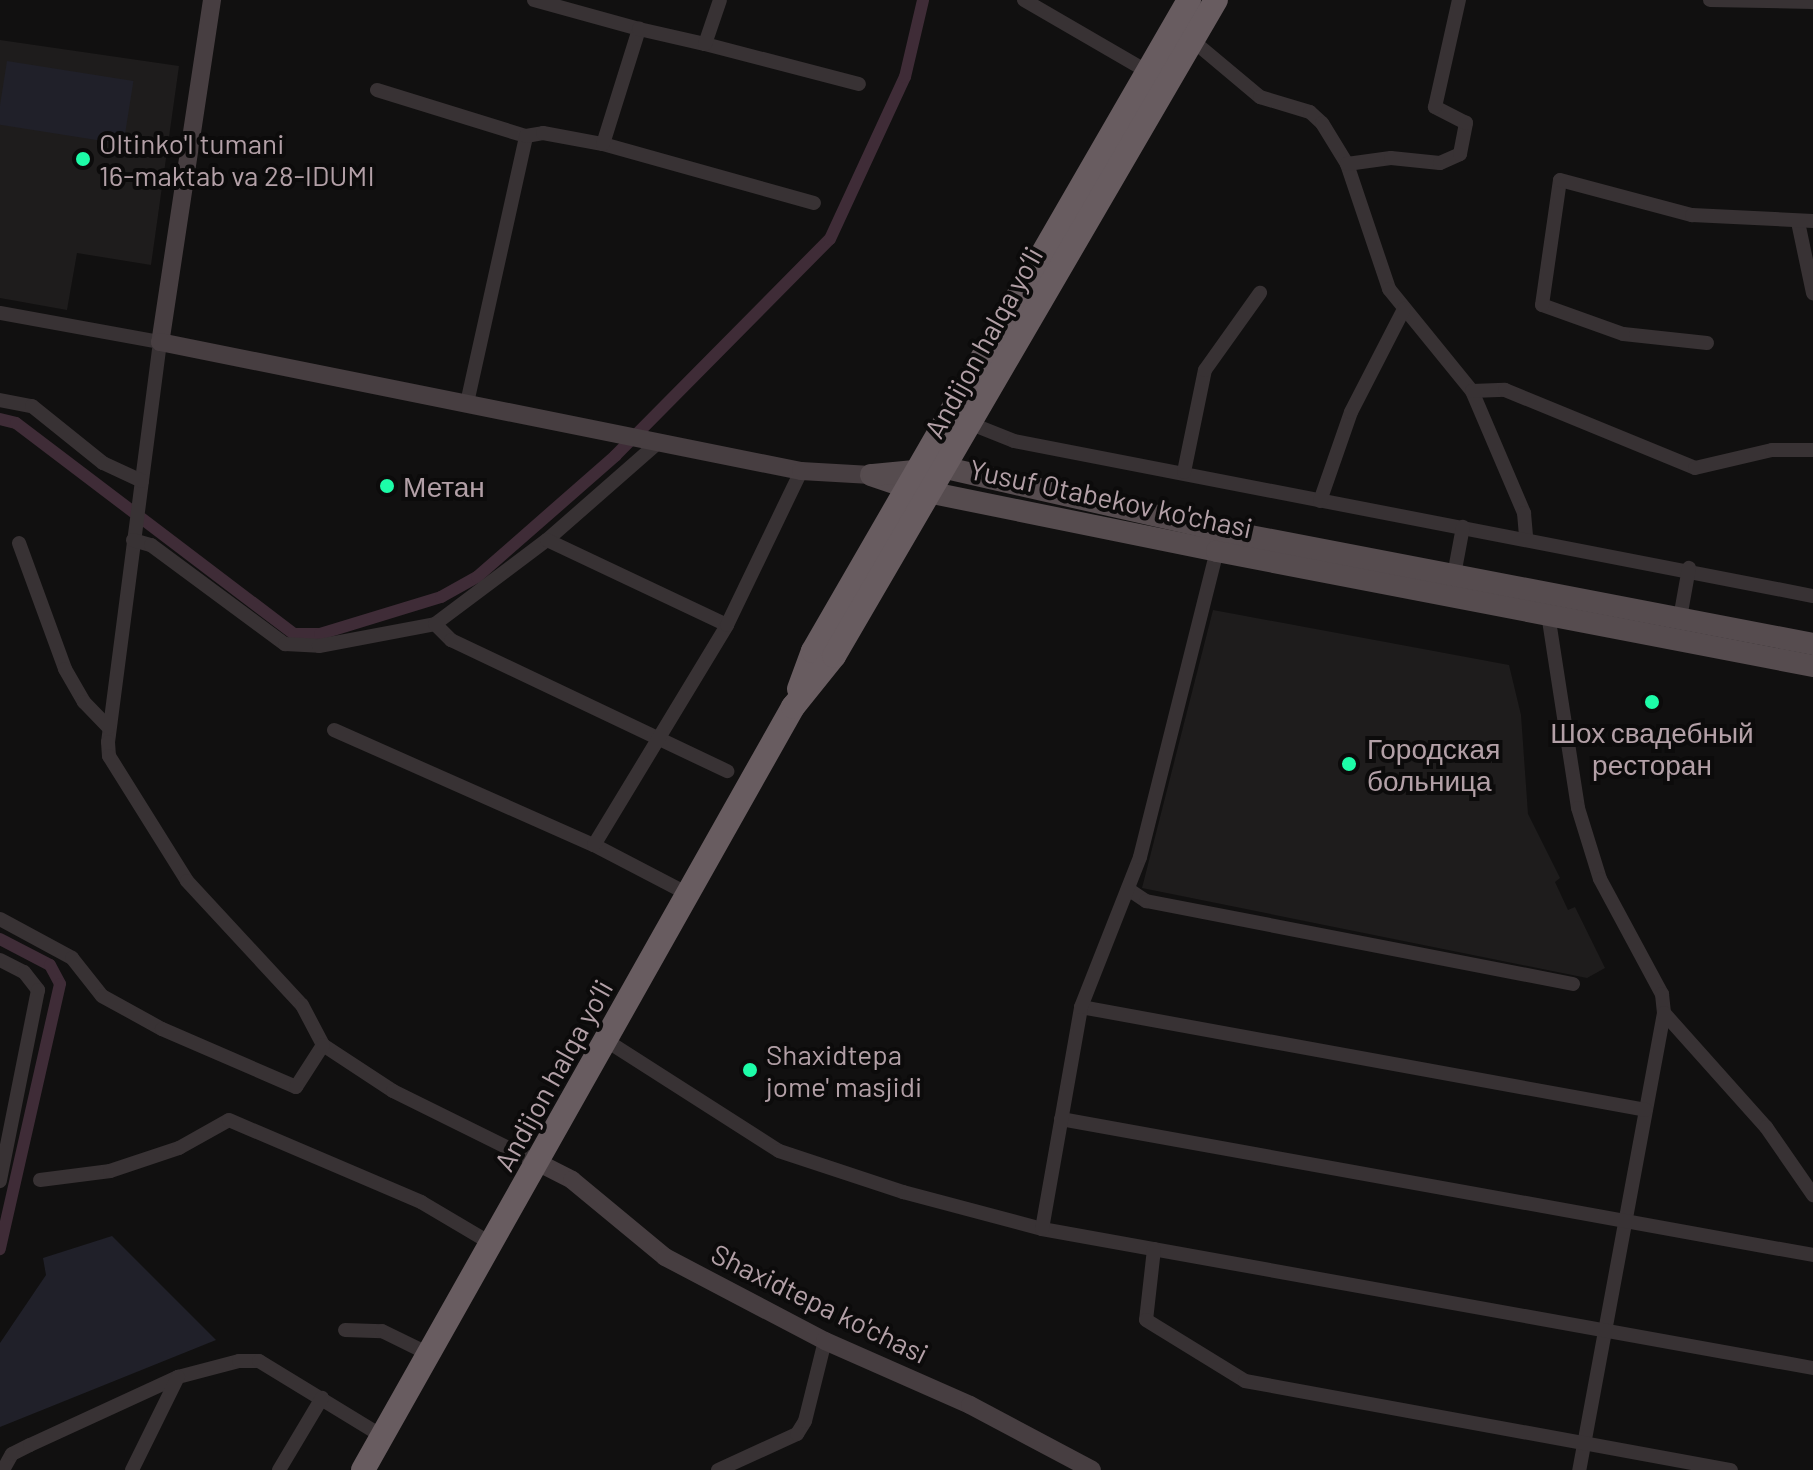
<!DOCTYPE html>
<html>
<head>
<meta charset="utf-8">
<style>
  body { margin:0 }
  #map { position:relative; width:1813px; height:1470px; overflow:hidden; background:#111010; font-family:Barlow,sans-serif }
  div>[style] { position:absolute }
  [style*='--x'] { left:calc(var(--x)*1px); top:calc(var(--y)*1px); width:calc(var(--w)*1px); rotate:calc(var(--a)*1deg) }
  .built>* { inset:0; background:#1e1c1c }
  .green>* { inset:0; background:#202029; transform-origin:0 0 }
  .canal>* { height:12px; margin:-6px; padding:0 6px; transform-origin:6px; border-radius:6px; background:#3f2c37 }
  .street>* { height:14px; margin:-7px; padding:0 7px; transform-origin:7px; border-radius:7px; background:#383234 }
  .secondary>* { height:18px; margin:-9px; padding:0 9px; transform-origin:9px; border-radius:9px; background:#473e41 }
  .primary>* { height:22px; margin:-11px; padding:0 11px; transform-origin:11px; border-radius:11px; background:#564c4f }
  .highway>* { height:24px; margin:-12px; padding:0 12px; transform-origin:12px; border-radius:12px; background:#685c60 }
  .dots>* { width:22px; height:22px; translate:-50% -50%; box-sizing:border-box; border:4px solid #0c0b0b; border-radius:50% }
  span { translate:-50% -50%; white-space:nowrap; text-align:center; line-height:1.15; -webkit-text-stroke:8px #0c0b0b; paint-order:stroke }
  .poi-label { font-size:28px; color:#b3a0a7 }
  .left { translate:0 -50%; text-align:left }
  .street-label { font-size:28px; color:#b3a0a7 }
</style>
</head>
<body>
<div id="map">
  <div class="built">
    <i style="clip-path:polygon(0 40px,179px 66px,151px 265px,77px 253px,67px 310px,0 298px)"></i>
    <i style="clip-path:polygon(1213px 610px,1509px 665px,1521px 715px,1528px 814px,1560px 878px,1555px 882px,1568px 910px,1575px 907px,1605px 968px,1587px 978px,1142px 888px)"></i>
  </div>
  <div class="green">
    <i style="left:7px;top:61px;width:128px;height:64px;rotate:9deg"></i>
    <i style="clip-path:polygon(112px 1236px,216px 1340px,0 1427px,0 1343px,46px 1275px,43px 1258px)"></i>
  </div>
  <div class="canal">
    <i style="--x:0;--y:419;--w:16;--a:14"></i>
    <i style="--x:16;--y:423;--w:349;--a:37.2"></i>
    <i style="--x:294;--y:634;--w:26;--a:0"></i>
    <i style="--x:320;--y:634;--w:127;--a:-17"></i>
    <i style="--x:441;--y:597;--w:41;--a:-29.1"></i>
    <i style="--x:477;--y:577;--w:184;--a:-41.2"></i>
    <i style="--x:615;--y:456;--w:305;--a:-45.3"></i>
    <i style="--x:830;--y:239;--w:179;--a:-65.2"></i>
    <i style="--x:905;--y:77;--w:79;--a:-76.8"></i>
    <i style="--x:0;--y:939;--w:56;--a:27.5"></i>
    <i style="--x:50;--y:965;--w:21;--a:62"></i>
    <i style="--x:60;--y:984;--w:272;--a:102.8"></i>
  </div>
  <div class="street">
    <i style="--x:534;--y:0;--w:109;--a:15.4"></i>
    <i style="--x:1024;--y:0;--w:143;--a:30.1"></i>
    <i style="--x:1710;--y:0;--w:103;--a:1.1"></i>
    <i style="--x:1192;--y:40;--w:89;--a:40"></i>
    <i style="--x:1260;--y:97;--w:52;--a:16.7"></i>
    <i style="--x:1310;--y:112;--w:16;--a:43"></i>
    <i style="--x:1322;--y:123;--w:48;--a:58.6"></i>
    <i style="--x:1347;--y:164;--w:132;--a:71.4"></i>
    <i style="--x:1389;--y:289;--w:132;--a:50.9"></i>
    <i style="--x:1472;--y:391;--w:133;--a:66.9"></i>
    <i style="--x:1524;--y:513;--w:25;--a:85"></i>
    <i style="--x:705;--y:44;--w:159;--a:14.6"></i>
    <i style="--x:377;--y:90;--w:156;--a:17.2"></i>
    <i style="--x:603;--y:144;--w:219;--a:15.6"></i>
    <i style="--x:1347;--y:164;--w:44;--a:-7.8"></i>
    <i style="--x:1391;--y:158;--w:49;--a:5.8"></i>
    <i style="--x:1440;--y:163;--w:22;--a:-24"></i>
    <i style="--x:1460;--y:154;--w:32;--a:-79"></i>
    <i style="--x:1466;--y:123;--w:35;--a:-153"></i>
    <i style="--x:1435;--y:107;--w:110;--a:-77.4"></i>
    <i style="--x:1798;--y:222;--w:73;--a:78.1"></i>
    <i style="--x:0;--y:313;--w:163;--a:10.3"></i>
    <i style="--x:160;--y:342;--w:403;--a:97.4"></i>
    <i style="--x:108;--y:742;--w:14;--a:86"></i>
    <i style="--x:109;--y:756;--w:147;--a:58"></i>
    <i style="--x:187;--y:881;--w:169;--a:47.2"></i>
    <i style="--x:302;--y:1005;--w:45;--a:62.3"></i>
    <i style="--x:323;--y:1045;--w:84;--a:33.3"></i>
    <i style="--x:393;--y:1091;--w:163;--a:26.3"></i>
    <i style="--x:1707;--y:343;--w:84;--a:-173.9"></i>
    <i style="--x:1623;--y:334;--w:86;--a:-160.3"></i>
    <i style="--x:1542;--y:305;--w:126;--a:-81.8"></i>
    <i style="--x:1560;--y:180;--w:137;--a:14.9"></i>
    <i style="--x:1692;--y:215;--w:121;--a:2.8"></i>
    <i style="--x:1472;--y:391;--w:33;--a:-2"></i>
    <i style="--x:1505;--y:390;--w:205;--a:22.3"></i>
    <i style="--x:1695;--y:468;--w:79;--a:-13.2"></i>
    <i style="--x:1772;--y:450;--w:41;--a:0"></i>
    <i style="--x:0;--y:400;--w:33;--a:11"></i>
    <i style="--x:32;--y:406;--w:91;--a:38.8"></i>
    <i style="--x:103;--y:463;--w:43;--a:24.8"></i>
    <i style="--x:467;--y:403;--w:273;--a:-77.5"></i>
    <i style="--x:526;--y:136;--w:17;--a:-10"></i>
    <i style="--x:543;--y:133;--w:61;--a:10.4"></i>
    <i style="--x:603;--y:144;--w:121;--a:-72.6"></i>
    <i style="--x:639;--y:29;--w:68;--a:12.8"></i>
    <i style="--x:705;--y:44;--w:46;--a:-71.2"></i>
    <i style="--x:969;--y:423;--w:48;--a:21.8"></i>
    <i style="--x:1014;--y:441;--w:814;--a:10.98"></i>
    <i style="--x:1184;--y:472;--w:104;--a:-78.4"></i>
    <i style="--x:1205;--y:370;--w:95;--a:-54.5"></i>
    <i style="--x:1320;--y:501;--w:94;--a:-70.8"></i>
    <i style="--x:1351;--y:412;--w:116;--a:-62.8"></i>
    <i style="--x:133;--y:540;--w:19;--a:16"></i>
    <i style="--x:151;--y:545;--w:167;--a:36.5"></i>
    <i style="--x:285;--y:644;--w:34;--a:3"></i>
    <i style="--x:319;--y:646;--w:118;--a:-10.7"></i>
    <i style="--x:435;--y:624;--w:140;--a:-36.9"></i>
    <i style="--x:547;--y:540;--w:149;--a:-41.2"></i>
    <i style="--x:547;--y:540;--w:199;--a:25.3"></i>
    <i style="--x:19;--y:543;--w:134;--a:69.9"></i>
    <i style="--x:65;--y:669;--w:38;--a:60"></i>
    <i style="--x:84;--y:702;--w:35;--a:46"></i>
    <i style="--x:1454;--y:575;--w:49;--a:-79.4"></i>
    <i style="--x:1548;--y:614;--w:196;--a:81.2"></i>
    <i style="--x:1578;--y:808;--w:74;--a:72.8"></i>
    <i style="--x:1600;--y:879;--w:131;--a:61.7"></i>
    <i style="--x:1662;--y:994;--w:19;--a:84"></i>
    <i style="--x:1664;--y:1013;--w:465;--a:100.5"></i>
    <i style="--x:1680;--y:618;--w:51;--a:-79.8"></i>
    <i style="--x:435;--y:624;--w:23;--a:45"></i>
    <i style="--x:451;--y:640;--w:306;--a:25.4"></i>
    <i style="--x:334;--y:730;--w:284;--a:23.9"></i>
    <i style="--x:1128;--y:889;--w:22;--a:34"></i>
    <i style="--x:1146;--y:901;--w:435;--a:11"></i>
    <i style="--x:688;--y:894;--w:106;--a:-152.5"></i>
    <i style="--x:594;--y:845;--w:257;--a:-58.8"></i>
    <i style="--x:727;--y:625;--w:171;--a:-64.3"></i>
    <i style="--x:0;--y:919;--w:82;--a:28.4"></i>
    <i style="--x:72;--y:958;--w:48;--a:51.7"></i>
    <i style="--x:102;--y:996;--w:68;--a:28.8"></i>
    <i style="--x:162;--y:1029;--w:146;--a:23.4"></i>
    <i style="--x:296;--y:1087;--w:50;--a:-57.3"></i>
    <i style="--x:0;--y:960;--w:27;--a:27"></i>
    <i style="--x:24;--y:972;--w:23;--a:52"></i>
    <i style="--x:38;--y:990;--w:195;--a:101.3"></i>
    <i style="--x:1081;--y:1007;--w:574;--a:10.33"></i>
    <i style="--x:1664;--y:1013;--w:153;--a:48.2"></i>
    <i style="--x:1766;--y:1127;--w:83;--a:55.3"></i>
    <i style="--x:607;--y:1041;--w:204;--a:32.6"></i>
    <i style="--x:779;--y:1151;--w:131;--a:18.3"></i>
    <i style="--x:903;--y:1192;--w:144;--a:14.9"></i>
    <i style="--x:1042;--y:1229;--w:783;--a:10.22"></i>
    <i style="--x:1061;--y:1119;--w:764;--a:10.25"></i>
    <i style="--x:40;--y:1180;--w:71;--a:-7.3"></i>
    <i style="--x:110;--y:1171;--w:73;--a:-18.4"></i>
    <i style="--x:179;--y:1148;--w:57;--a:-29.2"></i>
    <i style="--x:229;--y:1120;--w:209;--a:23.1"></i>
    <i style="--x:421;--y:1202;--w:82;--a:30.6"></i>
    <i style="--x:1042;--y:1229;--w:225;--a:-80"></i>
    <i style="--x:1081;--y:1007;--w:161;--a:-68.5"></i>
    <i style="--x:1140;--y:857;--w:316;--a:-75.9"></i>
    <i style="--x:1154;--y:1249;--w:71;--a:96.4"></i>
    <i style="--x:1146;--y:1320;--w:116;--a:31.6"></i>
    <i style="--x:1245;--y:1381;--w:494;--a:10.4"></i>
    <i style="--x:345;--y:1330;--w:37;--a:2"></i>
    <i style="--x:382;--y:1331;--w:52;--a:26.1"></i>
    <i style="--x:3;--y:1470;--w:18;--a:-61"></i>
    <i style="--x:12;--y:1454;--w:20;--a:-27"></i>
    <i style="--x:30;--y:1445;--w:163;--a:-24.7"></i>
    <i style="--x:178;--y:1377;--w:63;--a:-14.7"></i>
    <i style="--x:239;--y:1361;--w:20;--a:0"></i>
    <i style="--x:259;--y:1361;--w:144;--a:31.4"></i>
    <i style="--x:132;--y:1470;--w:104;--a:-63.7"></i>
    <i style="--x:279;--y:1470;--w:84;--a:-59.2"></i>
    <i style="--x:718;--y:1470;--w:87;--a:-24.5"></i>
    <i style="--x:797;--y:1434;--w:15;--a:-58"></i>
    <i style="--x:805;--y:1421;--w:82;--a:-76"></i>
  </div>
  <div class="secondary">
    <i style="--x:212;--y:0;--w:346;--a:98.6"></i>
    <i style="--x:160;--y:342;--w:654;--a:11.38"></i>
    <i style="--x:801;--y:471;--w:70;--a:3.3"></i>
    <i style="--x:539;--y:1163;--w:37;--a:27"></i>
    <i style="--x:572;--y:1180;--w:121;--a:39.6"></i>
    <i style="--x:665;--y:1257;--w:181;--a:27.7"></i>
    <i style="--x:825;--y:1341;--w:158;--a:23.8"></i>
    <i style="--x:970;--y:1405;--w:138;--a:28"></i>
  </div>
  <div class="primary">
    <i style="--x:871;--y:475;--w:39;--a:19"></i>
    <i style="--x:908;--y:488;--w:315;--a:11.5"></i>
    <i style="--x:1217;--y:551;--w:607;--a:10.92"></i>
    <i style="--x:873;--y:475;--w:73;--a:-5.5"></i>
    <i style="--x:946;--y:468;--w:285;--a:12.8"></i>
    <i style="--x:1224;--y:531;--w:600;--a:10.86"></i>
  </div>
  <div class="highway">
    <i style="--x:799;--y:689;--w:40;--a:-69.8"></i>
    <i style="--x:813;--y:651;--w:752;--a:-59.99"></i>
    <i style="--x:363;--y:1470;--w:876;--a:-60.6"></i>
    <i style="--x:793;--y:707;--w:65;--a:-51.2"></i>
    <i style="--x:834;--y:656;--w:759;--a:-59.79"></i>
  </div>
  <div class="dots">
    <i style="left:83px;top:159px;background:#1dfca8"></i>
    <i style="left:387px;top:486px;background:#1dfca8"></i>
    <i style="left:1652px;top:702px;background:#1dfca8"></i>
    <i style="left:1349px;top:764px;background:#1dfca8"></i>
    <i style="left:750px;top:1070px;background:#1dfca8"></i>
  </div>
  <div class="poi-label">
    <span class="left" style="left:99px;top:159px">Oltinko'l tumani<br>16-maktab va 28-IDUMI</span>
    <span class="left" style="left:403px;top:486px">Метан</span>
    <span style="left:1652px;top:748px">Шох свадебный<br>ресторан</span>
    <span class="left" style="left:1367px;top:764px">Городская<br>больница</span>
    <span class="left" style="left:766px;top:1070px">Shaxidtepa<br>jome' masjidi</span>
  </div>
  <div class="street-label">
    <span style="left:983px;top:342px;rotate:-61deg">Andijon halqa yo‘li</span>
    <span style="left:1111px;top:498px;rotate:12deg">Yusuf Otabekov ko'chasi</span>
    <span style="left:553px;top:1075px;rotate:-61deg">Andijon halqa yo‘li</span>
    <span style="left:820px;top:1303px;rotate:26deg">Shaxidtepa ko'chasi</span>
  </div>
</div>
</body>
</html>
